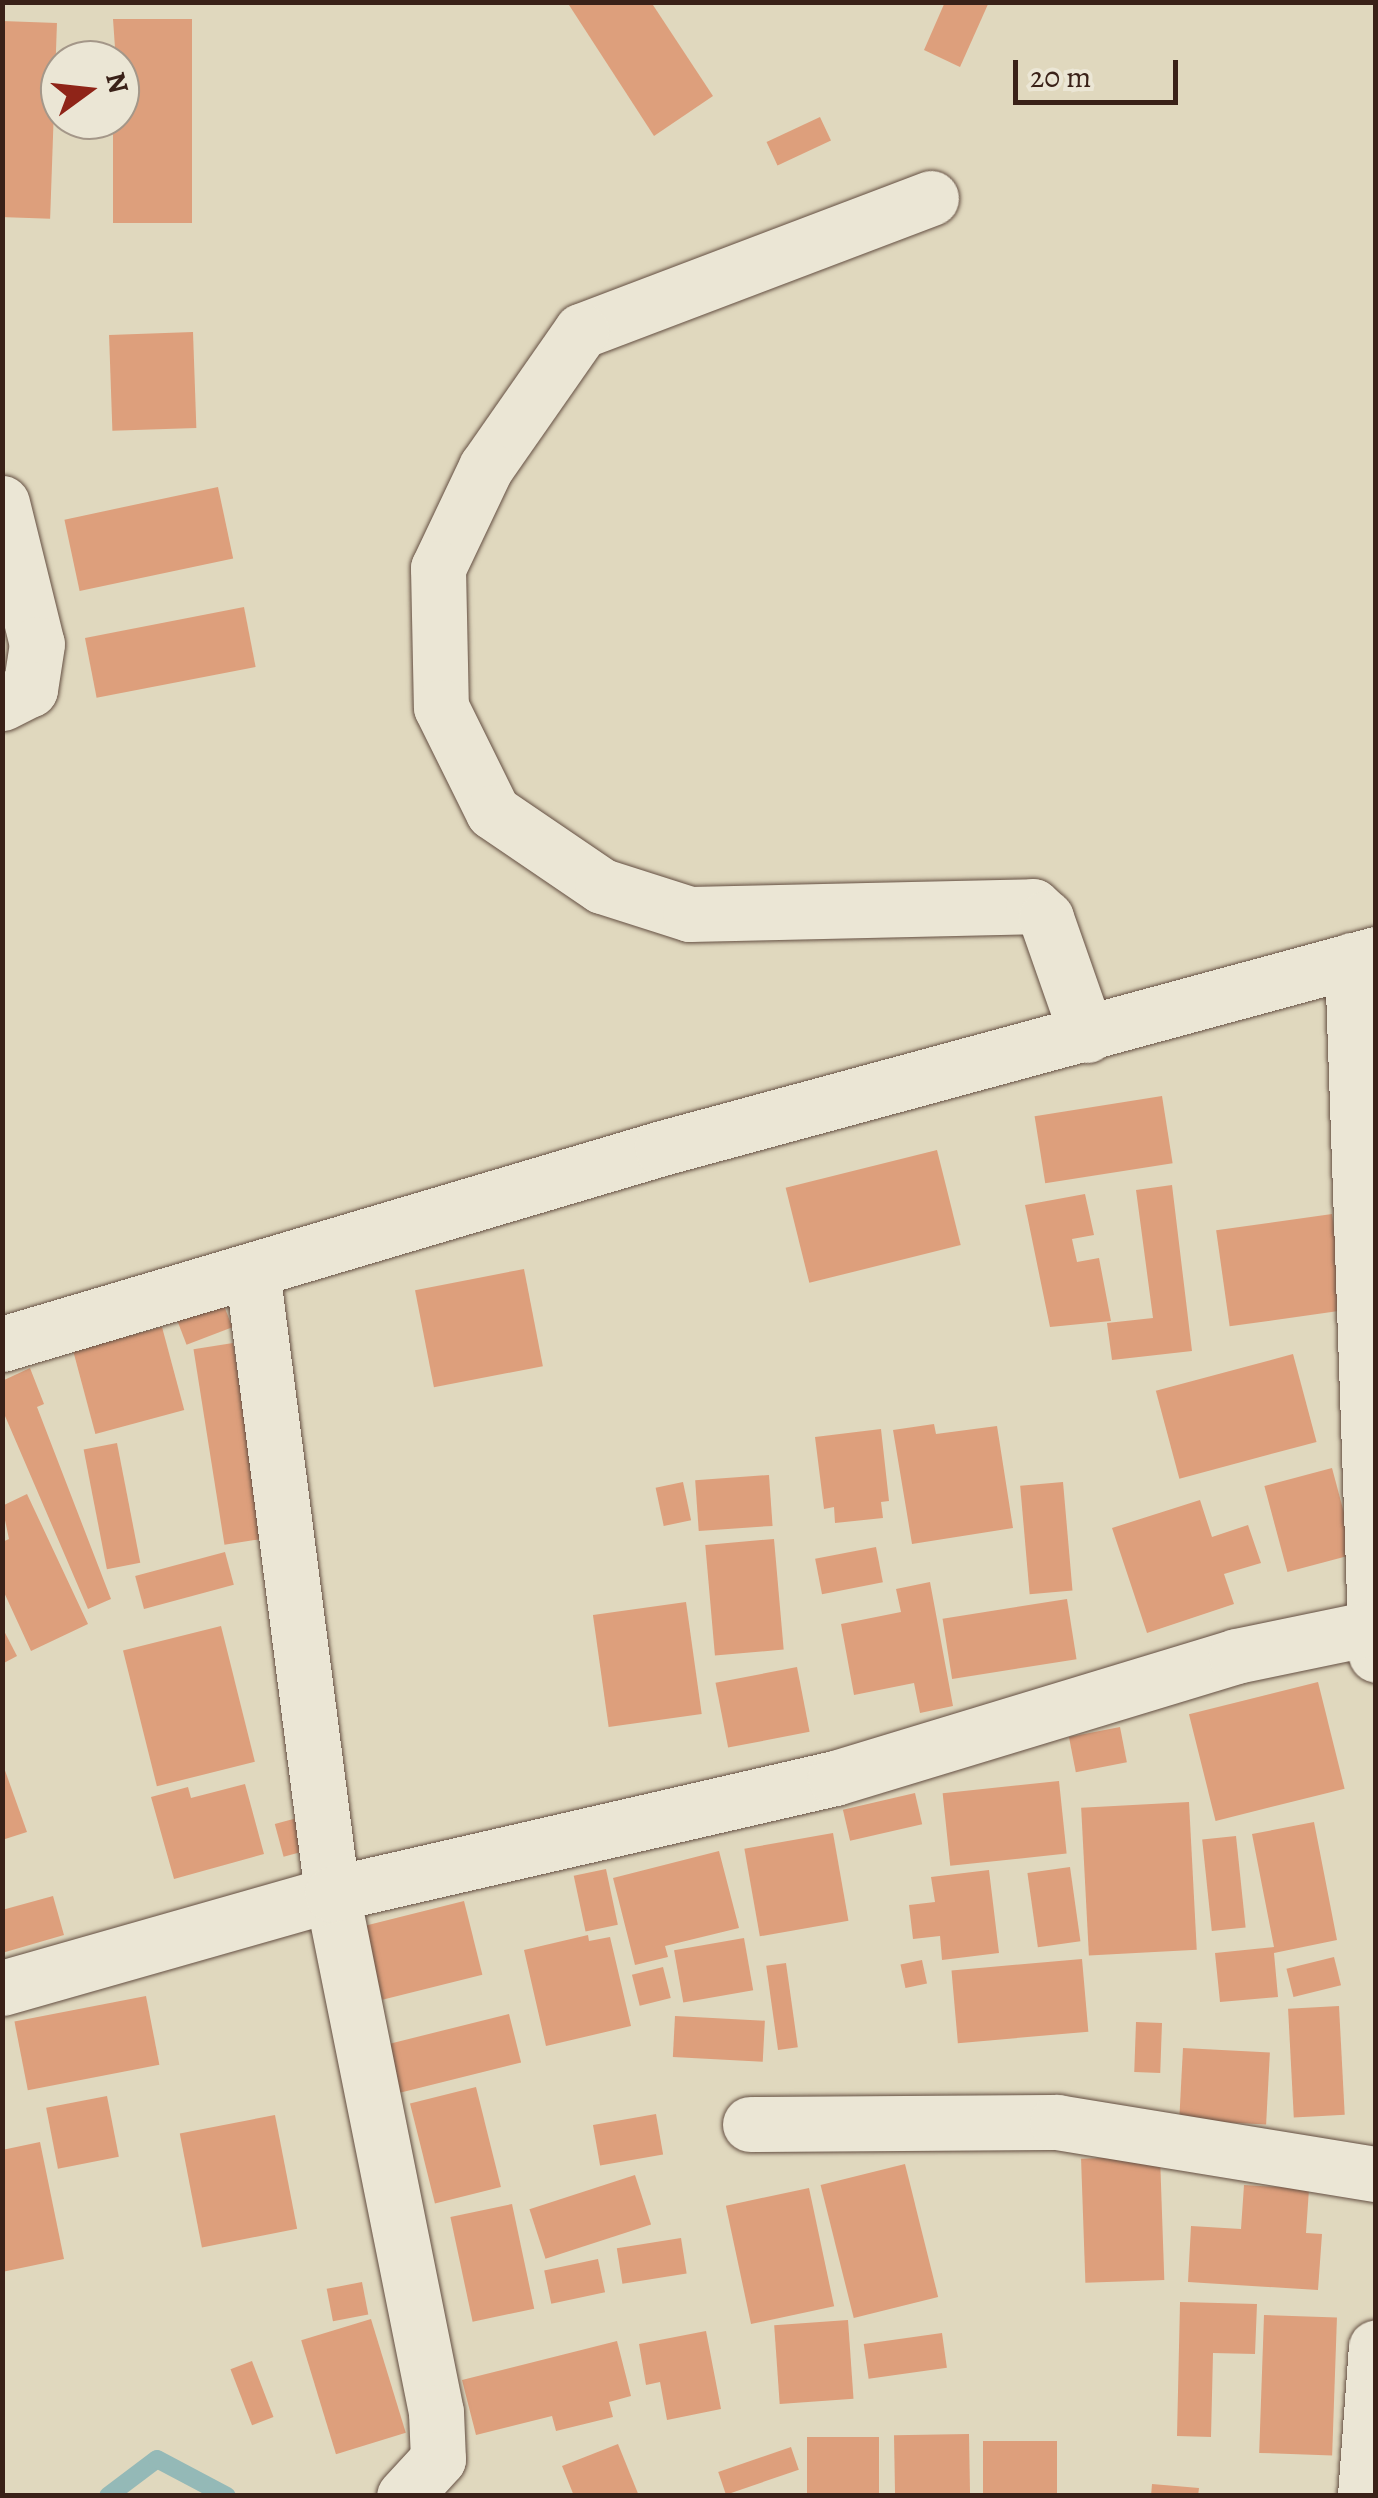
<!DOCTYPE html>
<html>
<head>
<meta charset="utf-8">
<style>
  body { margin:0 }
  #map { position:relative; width:1378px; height:2498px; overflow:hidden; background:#e0d8be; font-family:Alegreya,serif }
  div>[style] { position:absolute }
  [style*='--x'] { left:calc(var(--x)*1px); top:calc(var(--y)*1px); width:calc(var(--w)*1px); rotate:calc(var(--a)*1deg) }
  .stream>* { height:18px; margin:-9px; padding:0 9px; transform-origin:9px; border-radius:9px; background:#94b9b7 }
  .building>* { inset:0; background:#dd9f7c; transform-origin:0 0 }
  .roads { filter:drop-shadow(0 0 2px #644f42) drop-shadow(0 0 2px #644f42) }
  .street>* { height:55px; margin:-27.5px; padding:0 27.5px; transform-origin:27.5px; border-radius:27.5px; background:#ebe6d5 }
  span { translate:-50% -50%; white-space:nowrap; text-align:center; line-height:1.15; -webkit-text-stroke:8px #ebe6d5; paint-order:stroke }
  .frame { position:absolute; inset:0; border:5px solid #3a2118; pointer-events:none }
  .north { position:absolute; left:40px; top:40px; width:100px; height:100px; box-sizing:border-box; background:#ebe6d5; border:2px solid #a49789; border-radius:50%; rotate:75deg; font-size:28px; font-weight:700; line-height:40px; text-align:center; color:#3a2118 }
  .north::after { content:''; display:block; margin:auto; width:35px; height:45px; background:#8f2418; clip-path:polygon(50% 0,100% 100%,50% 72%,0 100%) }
  .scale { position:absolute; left:1013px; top:60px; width:165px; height:45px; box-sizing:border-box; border:5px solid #3a2118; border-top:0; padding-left:12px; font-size:30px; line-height:35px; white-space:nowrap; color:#3a2118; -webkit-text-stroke:8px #ebe6d5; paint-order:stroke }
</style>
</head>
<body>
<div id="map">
  <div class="stream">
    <i style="--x:108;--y:2496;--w:61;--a:-37.1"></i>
    <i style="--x:157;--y:2459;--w:79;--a:27.9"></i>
  </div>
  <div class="building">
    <i style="clip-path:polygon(574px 2px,651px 2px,713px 96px,654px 136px,569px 5px)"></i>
    <i style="clip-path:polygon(945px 2px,989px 2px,960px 67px,924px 50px)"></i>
    <i style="clip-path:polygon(113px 19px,192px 19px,192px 223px,113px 223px,113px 120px,120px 120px)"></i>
    <i style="left:2px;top:21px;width:55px;height:196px;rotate:2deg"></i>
    <i style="left:820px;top:117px;width:26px;height:59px;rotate:65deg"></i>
    <i style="left:193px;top:332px;width:96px;height:84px;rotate:88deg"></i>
    <i style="left:218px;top:487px;width:73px;height:157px;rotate:78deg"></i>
    <i style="left:244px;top:607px;width:61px;height:162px;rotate:79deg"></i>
    <i style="left:1162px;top:1096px;width:68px;height:129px;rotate:81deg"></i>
    <i style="left:937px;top:1150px;width:98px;height:156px;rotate:76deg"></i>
    <i style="clip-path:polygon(1172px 1185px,1192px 1351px,1112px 1360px,1107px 1323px,1153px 1318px,1136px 1190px)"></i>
    <i style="clip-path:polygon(1085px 1194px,1094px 1235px,1072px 1239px,1077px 1262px,1099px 1258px,1111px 1321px,1050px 1327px,1025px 1205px)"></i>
    <i style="left:1332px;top:1214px;width:97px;height:117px;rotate:82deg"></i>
    <i style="left:524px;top:1269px;width:99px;height:111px;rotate:79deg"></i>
    <i style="left:223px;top:1303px;width:26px;height:49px;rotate:69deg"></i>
    <i style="left:162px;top:1327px;width:86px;height:92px;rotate:75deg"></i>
    <i style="left:233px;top:1343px;width:198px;height:40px;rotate:81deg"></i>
    <i style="left:1293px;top:1354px;width:91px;height:142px;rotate:75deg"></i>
    <i style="clip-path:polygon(30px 1368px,44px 1404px,37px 1407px,111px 1599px,88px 1609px,2px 1409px,2px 1381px)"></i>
    <i style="clip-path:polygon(934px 1424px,936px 1434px,997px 1426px,1013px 1528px,912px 1544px,893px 1430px)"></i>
    <i style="clip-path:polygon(881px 1429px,889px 1501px,881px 1502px,883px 1518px,835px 1523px,834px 1507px,824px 1509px,815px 1437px)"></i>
    <i style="left:117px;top:1443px;width:122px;height:34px;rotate:79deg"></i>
    <i style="left:1332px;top:1468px;width:89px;height:70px;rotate:75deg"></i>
    <i style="left:769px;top:1475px;width:51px;height:74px;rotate:86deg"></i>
    <i style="left:683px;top:1482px;width:39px;height:28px;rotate:78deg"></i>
    <i style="left:1063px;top:1482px;width:109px;height:43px;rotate:85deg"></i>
    <i style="clip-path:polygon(27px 1494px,88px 1624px,31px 1651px,2px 1588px,2px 1542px,9px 1539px,2px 1506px)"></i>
    <i style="clip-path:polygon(1200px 1500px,1212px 1537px,1248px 1525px,1261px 1563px,1224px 1574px,1234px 1604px,1147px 1633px,1112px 1528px)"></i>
    <i style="left:774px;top:1539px;width:111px;height:69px;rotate:85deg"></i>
    <i style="left:876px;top:1547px;width:36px;height:62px;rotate:79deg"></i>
    <i style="left:225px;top:1552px;width:34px;height:93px;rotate:75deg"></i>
    <i style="clip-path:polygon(930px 1582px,953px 1706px,920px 1713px,914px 1683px,854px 1695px,841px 1624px,901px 1612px,896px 1589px)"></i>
    <i style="left:1067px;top:1599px;width:61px;height:126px;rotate:81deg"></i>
    <i style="left:686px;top:1602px;width:113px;height:94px;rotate:82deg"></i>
    <i style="left:221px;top:1626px;width:140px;height:101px;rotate:76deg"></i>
    <i style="clip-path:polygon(2px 1627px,17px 1656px,2px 1664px)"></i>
    <i style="left:797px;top:1667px;width:66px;height:83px;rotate:79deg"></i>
    <i style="left:1318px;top:1682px;width:110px;height:133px;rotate:76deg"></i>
    <i style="left:1120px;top:1727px;width:36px;height:52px;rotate:79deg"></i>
    <i style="clip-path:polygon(2px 1762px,27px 1832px,2px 1840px)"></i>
    <i style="left:1059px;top:1781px;width:73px;height:117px;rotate:84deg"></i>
    <i style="clip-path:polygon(245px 1784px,264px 1854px,174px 1879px,151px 1797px,188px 1787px,191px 1798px)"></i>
    <i style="left:915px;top:1793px;width:32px;height:74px;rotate:77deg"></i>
    <i style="left:1189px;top:1802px;width:148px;height:108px;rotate:87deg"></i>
    <i style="left:297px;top:1818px;width:34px;height:23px;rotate:75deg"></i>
    <i style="clip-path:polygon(1314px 1822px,1337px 1940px,1274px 1953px,1278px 1997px,1220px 2002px,1215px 1953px,1274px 1947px,1252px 1834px)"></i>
    <i style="left:833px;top:1833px;width:89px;height:90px;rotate:80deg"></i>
    <i style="left:1236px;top:1836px;width:92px;height:34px;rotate:84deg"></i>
    <i style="clip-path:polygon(719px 1851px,739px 1928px,665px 1946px,668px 1957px,635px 1965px,613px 1878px)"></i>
    <i style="left:1070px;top:1867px;width:75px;height:43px;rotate:82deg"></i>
    <i style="left:606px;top:1869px;width:57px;height:33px;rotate:78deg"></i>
    <i style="clip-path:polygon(989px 1870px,999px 1953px,942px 1960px,940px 1936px,913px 1939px,909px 1905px,935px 1902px,931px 1877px)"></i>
    <i style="clip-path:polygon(53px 1896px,64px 1935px,2px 1953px,2px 1910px)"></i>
    <i style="left:464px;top:1901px;width:76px;height:103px;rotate:76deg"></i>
    <i style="clip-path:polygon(588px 1935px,589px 1941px,610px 1937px,631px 2026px,546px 2046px,524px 1950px)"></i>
    <i style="left:744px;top:1938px;width:53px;height:71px;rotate:80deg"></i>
    <i style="left:1334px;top:1957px;width:29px;height:49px;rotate:76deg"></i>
    <i style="left:1082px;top:1959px;width:73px;height:131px;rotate:85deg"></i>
    <i style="left:922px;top:1960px;width:24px;height:22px;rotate:78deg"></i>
    <i style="left:786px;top:1963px;width:85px;height:20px;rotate:82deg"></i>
    <i style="left:663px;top:1967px;width:32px;height:32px;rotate:76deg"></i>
    <i style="left:146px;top:1996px;width:70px;height:134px;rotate:79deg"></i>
    <i style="left:1339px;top:2006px;width:109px;height:51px;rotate:87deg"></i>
    <i style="left:509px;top:2014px;width:50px;height:128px;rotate:76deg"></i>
    <i style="left:675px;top:2016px;width:90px;height:41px;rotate:3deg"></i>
    <i style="left:1136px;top:2022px;width:26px;height:50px;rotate:2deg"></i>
    <i style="left:1183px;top:2048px;width:87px;height:72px;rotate:3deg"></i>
    <i style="left:476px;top:2087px;width:103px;height:68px;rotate:76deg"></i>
    <i style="left:107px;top:2096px;width:62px;height:62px;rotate:79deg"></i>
    <i style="left:656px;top:2114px;width:41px;height:64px;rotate:80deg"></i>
    <i style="left:275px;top:2115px;width:116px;height:97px;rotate:79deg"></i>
    <i style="clip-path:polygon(40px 2142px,64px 2259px,2px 2272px,2px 2150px)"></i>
    <i style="left:1160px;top:2156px;width:124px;height:79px;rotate:88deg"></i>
    <i style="left:905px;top:2164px;width:137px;height:87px;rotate:76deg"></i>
    <i style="left:635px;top:2175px;width:52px;height:111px;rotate:72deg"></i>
    <i style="clip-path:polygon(1244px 2185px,1309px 2189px,1306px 2233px,1322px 2234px,1318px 2290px,1188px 2282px,1191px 2226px,1241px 2229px)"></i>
    <i style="left:809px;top:2188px;width:121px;height:85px;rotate:78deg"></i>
    <i style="left:512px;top:2204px;width:107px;height:63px;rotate:78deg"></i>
    <i style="left:681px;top:2238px;width:36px;height:65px;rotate:81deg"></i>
    <i style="left:598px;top:2259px;width:34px;height:55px;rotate:78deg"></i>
    <i style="left:362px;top:2282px;width:33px;height:36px;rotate:79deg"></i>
    <i style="clip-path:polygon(1180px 2302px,1257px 2304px,1255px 2354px,1213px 2353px,1211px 2437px,1177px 2436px)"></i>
    <i style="left:1264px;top:2315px;width:73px;height:138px;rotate:2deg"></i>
    <i style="left:371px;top:2319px;width:119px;height:73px;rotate:73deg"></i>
    <i style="left:848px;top:2320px;width:79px;height:74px;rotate:86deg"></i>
    <i style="clip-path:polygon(706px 2331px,721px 2409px,667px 2420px,660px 2382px,646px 2385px,639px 2344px)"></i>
    <i style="left:942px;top:2333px;width:35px;height:79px;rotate:82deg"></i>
    <i style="clip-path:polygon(617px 2341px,631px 2396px,609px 2402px,613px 2417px,556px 2431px,552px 2416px,476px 2435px,462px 2380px)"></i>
    <i style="left:252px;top:2361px;width:60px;height:23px;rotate:69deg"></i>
    <i style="left:969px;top:2434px;width:62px;height:75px;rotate:89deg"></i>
    <i style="left:807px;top:2437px;width:72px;height:59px"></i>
    <i style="left:983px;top:2441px;width:74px;height:55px"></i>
    <i style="clip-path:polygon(618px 2444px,639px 2496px,574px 2496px,562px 2466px)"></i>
    <i style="left:791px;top:2447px;width:24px;height:77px;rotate:71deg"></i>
    <i style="clip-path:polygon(1152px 2484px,1199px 2488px,1198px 2496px,1151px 2496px)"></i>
  </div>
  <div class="roads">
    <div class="street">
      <i style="--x:931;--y:198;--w:374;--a:159.2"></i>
      <i style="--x:581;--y:331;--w:166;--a:124.9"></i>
      <i style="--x:486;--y:467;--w:112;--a:115.4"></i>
      <i style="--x:438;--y:568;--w:139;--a:88.8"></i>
      <i style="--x:441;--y:707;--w:117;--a:63.7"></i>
      <i style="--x:493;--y:812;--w:132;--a:34.2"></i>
      <i style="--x:602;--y:886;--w:92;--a:17.7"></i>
      <i style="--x:690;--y:914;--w:343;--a:-1.3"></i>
      <i style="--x:1033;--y:906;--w:18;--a:43"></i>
      <i style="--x:1046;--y:918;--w:124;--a:70.7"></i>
      <i style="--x:2;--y:503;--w:145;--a:76.1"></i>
      <i style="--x:37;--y:644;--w:46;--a:98.8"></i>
      <i style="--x:30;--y:689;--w:31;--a:153"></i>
      <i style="--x:1352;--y:960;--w:695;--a:88.02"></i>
      <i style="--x:252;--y:1270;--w:629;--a:82.69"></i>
      <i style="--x:332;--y:1894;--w:528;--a:78.65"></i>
      <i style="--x:436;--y:2412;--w:47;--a:87.6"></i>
      <i style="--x:438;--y:2459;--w:50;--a:132.6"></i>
      <i style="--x:2;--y:1344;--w:688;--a:-16.54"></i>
      <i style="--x:662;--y:1148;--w:740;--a:-15.2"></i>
      <i style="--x:2;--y:1988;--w:343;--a:-15.9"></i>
      <i style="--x:332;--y:1894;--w:516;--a:-12.99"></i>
      <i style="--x:835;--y:1778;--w:419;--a:-16.9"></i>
      <i style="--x:1236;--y:1656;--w:143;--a:-11.7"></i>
      <i style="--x:750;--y:2124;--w:307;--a:-0.4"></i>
      <i style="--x:1057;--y:2122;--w:323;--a:9.3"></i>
      <i style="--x:1365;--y:2496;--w:149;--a:-85.8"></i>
    </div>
  </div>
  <div class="frame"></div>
  <div class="north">N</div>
  <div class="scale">20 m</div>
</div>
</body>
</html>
